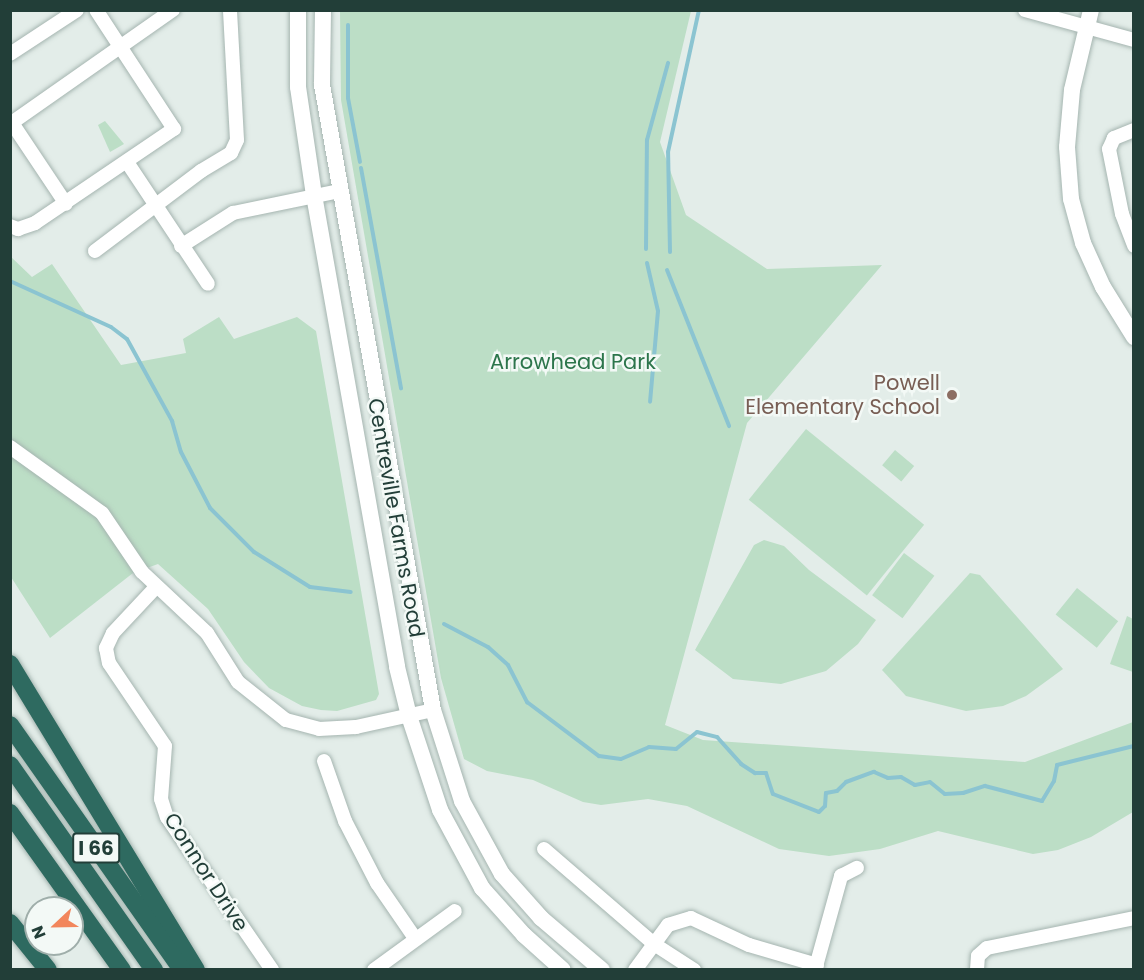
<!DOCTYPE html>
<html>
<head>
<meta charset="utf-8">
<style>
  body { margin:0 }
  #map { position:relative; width:1144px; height:980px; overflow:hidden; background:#e3ede9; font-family:Poppins,sans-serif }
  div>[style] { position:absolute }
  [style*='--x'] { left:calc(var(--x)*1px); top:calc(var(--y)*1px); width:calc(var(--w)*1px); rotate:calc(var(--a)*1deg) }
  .green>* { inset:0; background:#bcdec6; transform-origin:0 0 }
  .stream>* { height:4px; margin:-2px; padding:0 2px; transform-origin:2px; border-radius:2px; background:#8bc4d1 }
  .roads { filter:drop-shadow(0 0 2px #a5b5b0) drop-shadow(0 0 2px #a5b5b0) }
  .minor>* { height:14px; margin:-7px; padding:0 7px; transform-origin:7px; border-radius:7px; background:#fff }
  .tertiary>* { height:16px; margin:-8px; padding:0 8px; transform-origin:8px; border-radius:8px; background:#fff }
  .motorway>* { height:18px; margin:-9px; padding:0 9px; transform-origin:9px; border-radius:9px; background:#2e6a60 }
  .dots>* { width:16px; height:16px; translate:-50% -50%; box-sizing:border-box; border:3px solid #f3f9f6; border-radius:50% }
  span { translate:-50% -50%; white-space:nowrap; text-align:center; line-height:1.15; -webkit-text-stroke:5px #f3f9f6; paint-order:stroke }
  .shield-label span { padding:2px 4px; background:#f3f9f6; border:2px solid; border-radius:4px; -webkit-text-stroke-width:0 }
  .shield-label { font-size:20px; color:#223e38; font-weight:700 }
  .park-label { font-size:21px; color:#2c754b }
  .education-label { font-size:21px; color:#785e54 }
  .right { translate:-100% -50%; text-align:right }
  .street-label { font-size:21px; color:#223e38 }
  .frame { position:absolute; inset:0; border:12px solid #223e38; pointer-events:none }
  .north { position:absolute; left:24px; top:896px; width:60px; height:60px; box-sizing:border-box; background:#f3f9f6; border:2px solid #9faeaa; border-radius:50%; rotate:248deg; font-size:16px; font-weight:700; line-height:24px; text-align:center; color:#223e38 }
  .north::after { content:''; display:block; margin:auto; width:21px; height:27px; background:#f2865c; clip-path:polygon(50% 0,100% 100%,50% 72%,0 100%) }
</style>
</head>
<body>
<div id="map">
  <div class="green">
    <i style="clip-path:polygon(340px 11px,691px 11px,660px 142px,686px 215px,767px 269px,882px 265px,747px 423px,665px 725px,703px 740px,1025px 762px,1133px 722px,1133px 812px,1091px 837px,1058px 850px,1033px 854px,938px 831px,880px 849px,829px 856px,779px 849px,687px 806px,648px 799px,601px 805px,583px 802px,533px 780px,487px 771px,464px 759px,441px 678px,341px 100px)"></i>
    <i style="clip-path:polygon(105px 121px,124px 144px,110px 152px,98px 125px)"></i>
    <i style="clip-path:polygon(10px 256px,32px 277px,52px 264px,121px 365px,186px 353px,183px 339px,219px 317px,234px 339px,297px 317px,316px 331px,379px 694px,376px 700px,337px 711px,321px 710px,302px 706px,269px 688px,244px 662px,208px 609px,158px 564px,133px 573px,50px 638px,11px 577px)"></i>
    <i style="left:806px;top:429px;width:152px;height:91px;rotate:39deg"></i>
    <i style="left:895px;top:450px;width:25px;height:20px;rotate:40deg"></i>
    <i style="clip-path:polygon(764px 540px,784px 546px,809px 570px,876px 620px,858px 644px,826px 671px,781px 684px,733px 679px,695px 650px,754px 545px)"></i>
    <i style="left:904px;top:553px;width:38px;height:53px;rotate:37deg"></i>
    <i style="clip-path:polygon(970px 573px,980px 575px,1063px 669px,1026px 696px,1003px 706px,966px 711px,906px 696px,882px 670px)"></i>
    <i style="left:1077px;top:588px;width:53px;height:34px;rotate:39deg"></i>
    <i style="clip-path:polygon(1127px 616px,1133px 619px,1133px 672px,1110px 664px)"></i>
  </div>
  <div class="stream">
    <i style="--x:348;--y:25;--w:73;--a:90"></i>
    <i style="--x:348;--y:98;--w:65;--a:79.4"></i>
    <i style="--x:361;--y:168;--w:224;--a:79.7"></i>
    <i style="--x:646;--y:249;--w:109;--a:-89.5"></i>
    <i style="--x:647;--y:140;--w:80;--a:-74.7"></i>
    <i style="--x:670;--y:252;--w:100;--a:-91.1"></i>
    <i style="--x:668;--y:152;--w:145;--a:-77.7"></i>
    <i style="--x:647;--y:263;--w:49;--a:77.1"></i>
    <i style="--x:658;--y:311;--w:91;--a:95"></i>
    <i style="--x:667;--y:270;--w:168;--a:68.3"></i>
    <i style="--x:10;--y:281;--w:111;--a:24.5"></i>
    <i style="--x:111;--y:327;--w:20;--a:37"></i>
    <i style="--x:127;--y:339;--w:94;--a:61.2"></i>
    <i style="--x:172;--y:421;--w:32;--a:74"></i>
    <i style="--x:181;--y:452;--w:63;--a:62.6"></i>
    <i style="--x:210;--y:508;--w:62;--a:45"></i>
    <i style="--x:254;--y:552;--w:66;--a:32"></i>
    <i style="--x:310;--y:587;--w:41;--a:7"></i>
    <i style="--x:444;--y:624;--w:50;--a:27.6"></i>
    <i style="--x:488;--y:647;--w:27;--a:42"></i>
    <i style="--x:508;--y:665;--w:42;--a:62.8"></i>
    <i style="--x:527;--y:702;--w:90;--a:36.9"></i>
    <i style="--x:599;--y:756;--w:22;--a:8"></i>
    <i style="--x:621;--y:759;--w:30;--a:-23"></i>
    <i style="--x:649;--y:747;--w:27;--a:4"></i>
    <i style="--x:676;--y:749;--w:27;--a:-39"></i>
    <i style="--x:697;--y:732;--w:21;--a:14"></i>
    <i style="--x:717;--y:737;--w:36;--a:48"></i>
    <i style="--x:741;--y:764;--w:17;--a:33"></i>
    <i style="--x:755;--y:773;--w:11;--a:0"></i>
    <i style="--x:766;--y:773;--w:22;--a:72"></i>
    <i style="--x:773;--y:794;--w:49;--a:21.4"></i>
    <i style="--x:819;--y:812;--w:8;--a:-45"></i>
    <i style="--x:825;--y:806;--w:13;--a:-86"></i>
    <i style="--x:826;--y:793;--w:11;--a:-10"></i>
    <i style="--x:837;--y:791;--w:13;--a:-45"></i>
    <i style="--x:846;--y:782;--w:30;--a:-20"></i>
    <i style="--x:874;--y:772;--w:15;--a:23"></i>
    <i style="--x:888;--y:778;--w:13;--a:-4"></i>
    <i style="--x:901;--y:777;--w:16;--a:30"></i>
    <i style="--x:915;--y:785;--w:15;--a:-11"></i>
    <i style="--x:930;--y:782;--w:19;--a:39"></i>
    <i style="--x:945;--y:794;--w:18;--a:-3"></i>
    <i style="--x:963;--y:793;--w:23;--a:-18"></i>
    <i style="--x:985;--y:786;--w:59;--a:14.7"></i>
    <i style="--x:1042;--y:801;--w:23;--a:-59"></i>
    <i style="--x:1054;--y:781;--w:16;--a:-79"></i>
    <i style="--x:1057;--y:765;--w:79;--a:-13.9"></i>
  </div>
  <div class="roads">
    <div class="minor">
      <i style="--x:1025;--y:10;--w:113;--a:15.4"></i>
      <i style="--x:10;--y:54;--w:80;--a:-33.3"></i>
      <i style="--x:12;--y:123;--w:97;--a:56.3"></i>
      <i style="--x:10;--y:124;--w:199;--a:-35"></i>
      <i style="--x:1134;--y:130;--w:22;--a:158"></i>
      <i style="--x:1114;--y:138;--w:12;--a:114"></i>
      <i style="--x:1109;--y:149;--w:66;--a:78.7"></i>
      <i style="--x:1122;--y:214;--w:34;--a:69"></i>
      <i style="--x:127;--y:162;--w:146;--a:56.4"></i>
      <i style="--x:10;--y:226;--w:9;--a:21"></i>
      <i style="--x:18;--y:229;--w:18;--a:-19"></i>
      <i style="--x:35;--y:223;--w:168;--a:-34.1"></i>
      <i style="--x:174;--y:129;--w:142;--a:-123.2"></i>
      <i style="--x:181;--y:246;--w:62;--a:-32.4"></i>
      <i style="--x:233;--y:213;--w:108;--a:-11.7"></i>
      <i style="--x:95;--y:251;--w:133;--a:-37"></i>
      <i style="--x:201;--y:171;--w:35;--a:-31"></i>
      <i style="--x:231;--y:153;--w:14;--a:-65"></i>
      <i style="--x:237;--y:140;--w:130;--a:-93.1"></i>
      <i style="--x:10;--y:447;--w:113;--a:35.7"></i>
      <i style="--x:102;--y:513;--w:71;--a:55.9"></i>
      <i style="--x:142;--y:572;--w:89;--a:43.2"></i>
      <i style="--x:207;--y:633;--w:58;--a:57.7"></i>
      <i style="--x:238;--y:682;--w:61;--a:38.4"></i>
      <i style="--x:286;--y:720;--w:34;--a:15"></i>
      <i style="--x:319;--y:729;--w:37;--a:-3"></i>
      <i style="--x:356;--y:727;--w:79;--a:-12.4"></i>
      <i style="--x:156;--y:587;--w:63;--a:133.1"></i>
      <i style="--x:113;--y:633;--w:17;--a:115"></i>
      <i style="--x:106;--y:648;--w:15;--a:79"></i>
      <i style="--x:109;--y:663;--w:100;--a:56"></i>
      <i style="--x:165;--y:746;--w:53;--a:94.3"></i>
      <i style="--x:161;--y:799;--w:19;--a:72"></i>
      <i style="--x:167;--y:817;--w:186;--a:55.5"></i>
      <i style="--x:324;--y:761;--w:64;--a:70.7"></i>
      <i style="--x:345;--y:821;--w:70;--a:62.7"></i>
      <i style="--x:377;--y:883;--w:67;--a:55.4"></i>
      <i style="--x:544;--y:849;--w:145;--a:40.8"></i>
      <i style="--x:654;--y:944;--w:48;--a:33"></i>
      <i style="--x:374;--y:970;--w:100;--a:-36.1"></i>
      <i style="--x:635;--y:970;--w:56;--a:-53.7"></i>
      <i style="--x:668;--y:925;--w:24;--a:-17"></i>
      <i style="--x:691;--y:918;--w:64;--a:25"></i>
      <i style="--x:749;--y:945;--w:71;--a:16.4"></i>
      <i style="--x:815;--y:970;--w:98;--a:-74.5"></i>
      <i style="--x:841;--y:876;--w:18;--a:-27"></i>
      <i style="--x:977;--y:970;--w:14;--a:-86"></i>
      <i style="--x:978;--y:956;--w:12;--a:-42"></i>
      <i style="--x:987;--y:948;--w:150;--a:-11.5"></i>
    </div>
    <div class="tertiary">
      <i style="--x:298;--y:10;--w:77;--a:90"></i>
      <i style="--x:298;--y:87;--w:109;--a:81.6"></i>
      <i style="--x:314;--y:195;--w:479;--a:80"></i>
      <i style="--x:397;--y:667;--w:50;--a:76.2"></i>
      <i style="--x:409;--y:716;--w:99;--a:71.7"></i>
      <i style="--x:440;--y:810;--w:89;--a:61.7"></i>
      <i style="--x:482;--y:888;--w:63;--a:48.2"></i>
      <i style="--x:524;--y:935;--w:52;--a:41.9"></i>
      <i style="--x:323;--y:10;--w:75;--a:90.8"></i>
      <i style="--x:322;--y:85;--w:635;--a:79.93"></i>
      <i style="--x:433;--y:710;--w:96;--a:72.3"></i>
      <i style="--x:462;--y:801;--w:83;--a:61.3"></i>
      <i style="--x:502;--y:874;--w:59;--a:48.4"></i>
      <i style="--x:541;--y:918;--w:80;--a:40.4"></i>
      <i style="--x:1091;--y:10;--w:82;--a:103.4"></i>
      <i style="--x:1072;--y:90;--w:57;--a:95"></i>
      <i style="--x:1067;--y:147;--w:52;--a:85.6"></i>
      <i style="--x:1071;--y:199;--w:46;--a:74.7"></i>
      <i style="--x:1083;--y:243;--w:48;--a:65.6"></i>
      <i style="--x:1103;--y:287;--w:59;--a:58.2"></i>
    </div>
    <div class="motorway">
      <i style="--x:10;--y:664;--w:358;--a:58.7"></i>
      <i style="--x:10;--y:725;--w:299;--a:54.9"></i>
      <i style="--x:10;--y:765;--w:251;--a:54.9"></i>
      <i style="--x:10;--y:813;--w:193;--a:54.5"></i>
      <i style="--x:10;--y:923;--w:60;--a:51"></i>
    </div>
  </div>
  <div class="dots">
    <i style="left:952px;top:395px;background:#8d6e63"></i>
  </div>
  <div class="shield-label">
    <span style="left:96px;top:848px">I 66</span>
  </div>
  <div class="park-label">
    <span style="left:573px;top:362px">Arrowhead Park</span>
  </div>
  <div class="education-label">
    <span class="right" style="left:940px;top:395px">Powell<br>Elementary School</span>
  </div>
  <div class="street-label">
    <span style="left:396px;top:518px;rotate:80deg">Centreville Farms Road</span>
    <span style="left:206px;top:872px;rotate:57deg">Connor Drive</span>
  </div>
  <div class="frame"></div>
  <div class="north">N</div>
</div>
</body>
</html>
